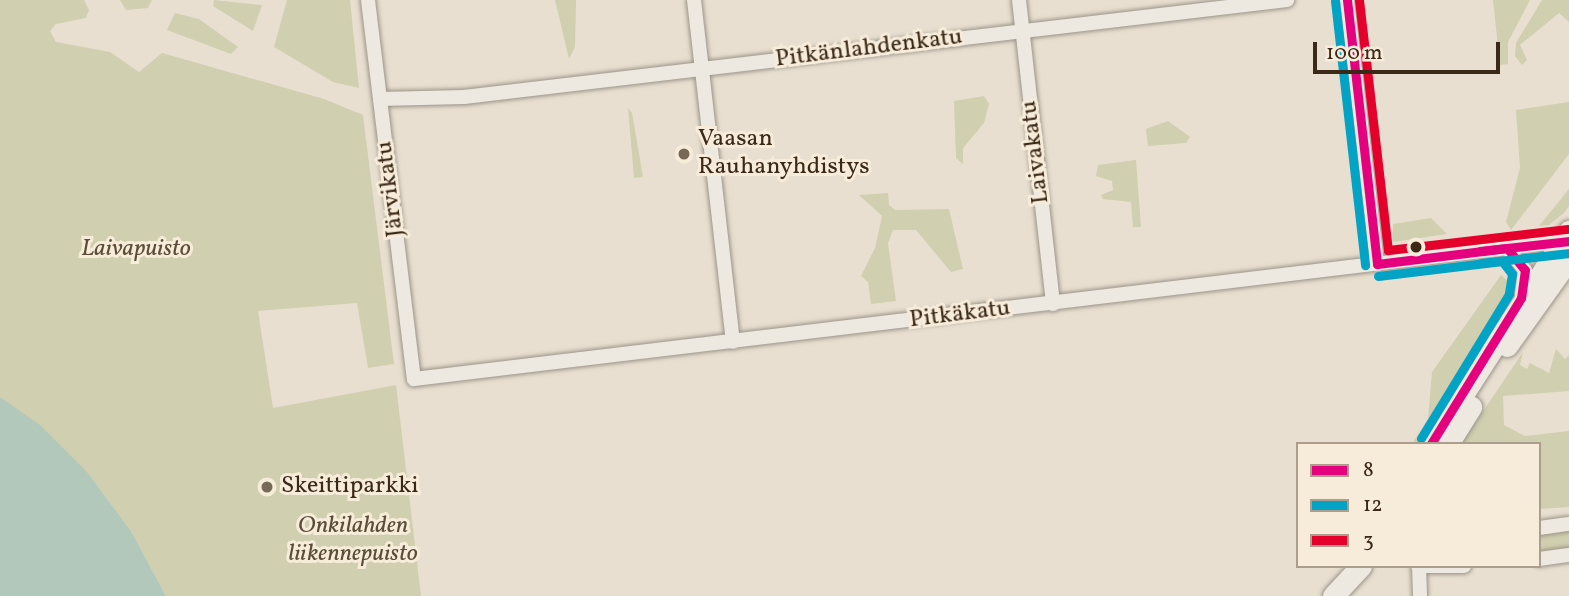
<!DOCTYPE html>
<html>
<head>
<meta charset="utf-8">
<style>
  body { margin:0 }
  #map { position:relative; width:1569px; height:596px; overflow:hidden; background:#e8dfd0; font-family:Vollkorn,serif }
  div>[style] { position:absolute }
  [style*='--x'] { left:calc(var(--x)*1px); top:calc(var(--y)*1px); width:calc(var(--w)*1px); rotate:calc(var(--a)*1deg) }
  .green>* { inset:0; background:#d0cfaf }
  .water>* { inset:0; background:#b2c8bb }
  .roads { filter:drop-shadow(0 0 2px #9b9488) drop-shadow(0 0 2px #9b9488) }
  .street>* { height:14px; margin:-7px; padding:0 7px; transform-origin:7px; border-radius:7px; background:#ede8e0 }
  .secondary>* { height:21px; margin:-10.5px; padding:0 10.5px; transform-origin:10.5px; border-radius:10.5px; background:#ede8e0 }
  .bus-1>* { height:9px; margin:-4.5px; padding:0 4.5px; transform-origin:4.5px; border-radius:4.5px; background:#e5007d }
  .bus-2>* { height:9px; margin:-4.5px; padding:0 4.5px; transform-origin:4.5px; border-radius:4.5px; background:#03a3c5 }
  .bus-3>* { height:9px; margin:-4.5px; padding:0 4.5px; transform-origin:4.5px; border-radius:4.5px; background:#e4002b }
  .dots>* { width:19px; height:19px; translate:-50% -50%; box-sizing:border-box; border:4px solid #f7ecda; border-radius:50% }
  span { translate:-50% -50%; white-space:nowrap; text-align:center; line-height:1.15; -webkit-text-stroke:6px #f7ecda; paint-order:stroke }
  .street-label { font-size:24px; color:#3a2916 }
  .poi-label { font-size:24px; color:#3a2916 }
  .left { translate:0 -50%; text-align:left }
  .park-label { font-size:24px; color:#5a4f36; font-style:italic }
  .legend { position:absolute; left:1296px; top:442px; width:245px; height:126px; box-sizing:border-box; background:#f7ecda; border:2px solid #ab9e8c; margin:0; padding:9px 12px; list-style:none; font-size:21px; color:#3a2916 }
  .legend li { display:flex; align-items:center; gap:14px; height:35px }
  .legend b { width:35px; border:2px solid #ab9e8c }
  .scale { position:absolute; left:1313px; top:42px; width:187px; height:32px; box-sizing:border-box; border:4px solid #3a2916; border-top:0; padding-left:9px; font-size:21px; line-height:24px; white-space:nowrap; color:#3a2916; -webkit-text-stroke:5px #f7ecda; paint-order:stroke }
</style>
</head>
<body>
<div id="map">
  <div class="green">
    <i style="clip-path:polygon(0 0,84px 0,89px 10px,86px 18px,56px 24px,50px 31px,56px 42px,110px 52px,139px 72px,162px 53px,324px 99px,363px 115px,394px 364px,368px 368px,357px 303px,258px 311px,273px 408px,396px 385px,421px 596px,166px 596px,131px 531px,88px 473px,0 397px)"></i>
    <i style="clip-path:polygon(120px 0,152px 0,148px 8px,126px 10px)"></i>
    <i style="clip-path:polygon(214px 0,262px 5px,253px 31px,213px 6px)"></i>
    <i style="clip-path:polygon(287px 0,350px 0,359px 88px,333px 82px,274px 47px)"></i>
    <i style="clip-path:polygon(555px 0,576px 0,575px 47px,569px 59px)"></i>
    <i style="clip-path:polygon(1493px 0,1530px 0,1508px 42px,1508px 64px,1500px 65px)"></i>
    <i style="clip-path:polygon(1542px 0,1569px 0,1569px 22px,1559px 13px,1520px 45px,1527px 60px,1522px 65px,1515px 56px,1516px 43px)"></i>
    <i style="clip-path:polygon(175px 13px,199px 19px,238px 47px,231px 54px,167px 30px)"></i>
    <i style="clip-path:polygon(984px 96px,989px 104px,984px 123px,963px 148px,963px 164px,956px 158px,954px 101px)"></i>
    <i style="clip-path:polygon(1569px 102px,1569px 154px,1511px 230px,1506px 222px,1520px 168px,1516px 110px)"></i>
    <i style="clip-path:polygon(628px 108px,632px 113px,643px 177px,634px 178px)"></i>
    <i style="clip-path:polygon(1168px 121px,1190px 137px,1186px 143px,1148px 146px,1146px 129px)"></i>
    <i style="clip-path:polygon(1136px 160px,1141px 227px,1133px 227px,1131px 202px,1103px 199px,1101px 195px,1113px 190px,1112px 181px,1096px 176px,1098px 165px)"></i>
    <i style="clip-path:polygon(1569px 189px,1569px 206px,1564px 213px,1549px 225px,1539px 226px)"></i>
    <i style="clip-path:polygon(888px 193px,889px 205px,895px 210px,949px 209px,963px 269px,951px 272px,916px 230px,893px 230px,888px 243px,896px 301px,871px 304px,868px 282px,861px 276px,875px 248px,882px 216px,859px 195px)"></i>
    <i style="clip-path:polygon(1431px 218px,1447px 234px,1393px 242px,1393px 224px)"></i>
    <i style="clip-path:polygon(1501px 275px,1511px 284px,1509px 294px,1417px 444px,1412px 444px,1428px 419px,1432px 372px)"></i>
    <i style="clip-path:polygon(1556px 349px,1565px 359px,1569px 355px,1569px 391px,1503px 396px,1504px 425px,1525px 436px,1569px 431px,1569px 507px,1539px 509px,1539px 444px,1461px 444px,1523px 352px,1520px 365px,1527px 369px,1530px 363px,1549px 373px)"></i>
    <i style="clip-path:polygon(1569px 531px,1569px 548px,1539px 552px,1539px 534px)"></i>
  </div>
  <div class="water">
    <i style="clip-path:polygon(0 397px,40px 425px,88px 473px,131px 531px,166px 596px,0 596px)"></i>
  </div>
  <div class="roads">
    <div class="street">
      <i style="--x:368;--y:0;--w:382;--a:83.1"></i>
      <i style="--x:414;--y:379;--w:1160;--a:-6.83"></i>
      <i style="--x:694;--y:0;--w:344;--a:83.5"></i>
      <i style="--x:1019;--y:0;--w:306;--a:83.6"></i>
      <i style="--x:1347;--y:0;--w:266;--a:83.5"></i>
      <i style="--x:380;--y:99;--w:84;--a:-1.4"></i>
      <i style="--x:464;--y:97;--w:829;--a:-6.72"></i>
      <i style="--x:1507;--y:248;--w:28;--a:51"></i>
      <i style="--x:1525;--y:270;--w:25;--a:97"></i>
      <i style="--x:1539;--y:528;--w:30;--a:-8"></i>
      <i style="--x:1539;--y:559;--w:30;--a:-8"></i>
      <i style="--x:1418;--y:566;--w:46;--a:0"></i>
      <i style="--x:1419;--y:566;--w:30;--a:88"></i>
    </div>
    <div class="secondary">
      <i style="--x:1507;--y:346;--w:107;--a:-54.5"></i>
      <i style="--x:1431;--y:444;--w:254;--a:-57.1"></i>
      <i style="--x:1448;--y:444;--w:44;--a:-58.1"></i>
      <i style="--x:1333;--y:596;--w:41;--a:-47"></i>
    </div>
  </div>
  <div class="bus-1">
    <i style="--x:1347;--y:0;--w:266;--a:83.5"></i>
    <i style="--x:1480;--y:251;--w:90;--a:-6.4"></i>
    <i style="--x:1377;--y:264;--w:131;--a:-7"></i>
    <i style="--x:1507;--y:248;--w:28;--a:51"></i>
    <i style="--x:1525;--y:270;--w:28;--a:98"></i>
    <i style="--x:1521;--y:298;--w:172;--a:121.7"></i>
  </div>
  <div class="bus-2">
    <i style="--x:1335;--y:1;--w:266;--a:83.5"></i>
    <i style="--x:1481;--y:263;--w:89;--a:-6.5"></i>
    <i style="--x:1378;--y:276;--w:125;--a:-6.9"></i>
    <i style="--x:1502;--y:261;--w:16;--a:52"></i>
    <i style="--x:1512;--y:274;--w:20;--a:99"></i>
    <i style="--x:1509;--y:294;--w:169;--a:121.4"></i>
  </div>
  <div class="bus-3">
    <i style="--x:1359;--y:0;--w:252;--a:83.4"></i>
    <i style="--x:1388;--y:250;--w:181;--a:-6.7"></i>
  </div>
  <div class="dots">
    <i style="left:684px;top:154px;background:#776957"></i>
    <i style="left:1416px;top:247px;background:#3a2916"></i>
    <i style="left:267px;top:487px;background:#776957"></i>
  </div>
  <div class="street-label">
    <span style="left:869px;top:49px;rotate:-7deg">Pitkänlahdenkatu</span>
    <span style="left:1036px;top:152px;rotate:-97deg">Laivakatu</span>
    <span style="left:391px;top:189px;rotate:-97deg">Järvikatu</span>
    <span style="left:960px;top:315px;rotate:-7deg">Pitkäkatu</span>
  </div>
  <div class="poi-label">
    <span class="left" style="left:698px;top:154px">Vaasan<br>Rauhanyhdistys</span>
    <span class="left" style="left:281px;top:487px">Skeittiparkki</span>
  </div>
  <div class="park-label">
    <span style="left:136px;top:250px">Laivapuisto</span>
    <span style="left:353px;top:541px">Onkilahden<br>liikennepuisto</span>
  </div>
  <ul class="legend">
  <li><b style="height:9px;background:#e5007d"></b>8</li>
  <li><b style="height:9px;background:#03a3c5"></b>12</li>
  <li><b style="height:9px;background:#e4002b"></b>3</li>
  </ul>
  <div class="scale">100 m</div>
</div>
</body>
</html>
